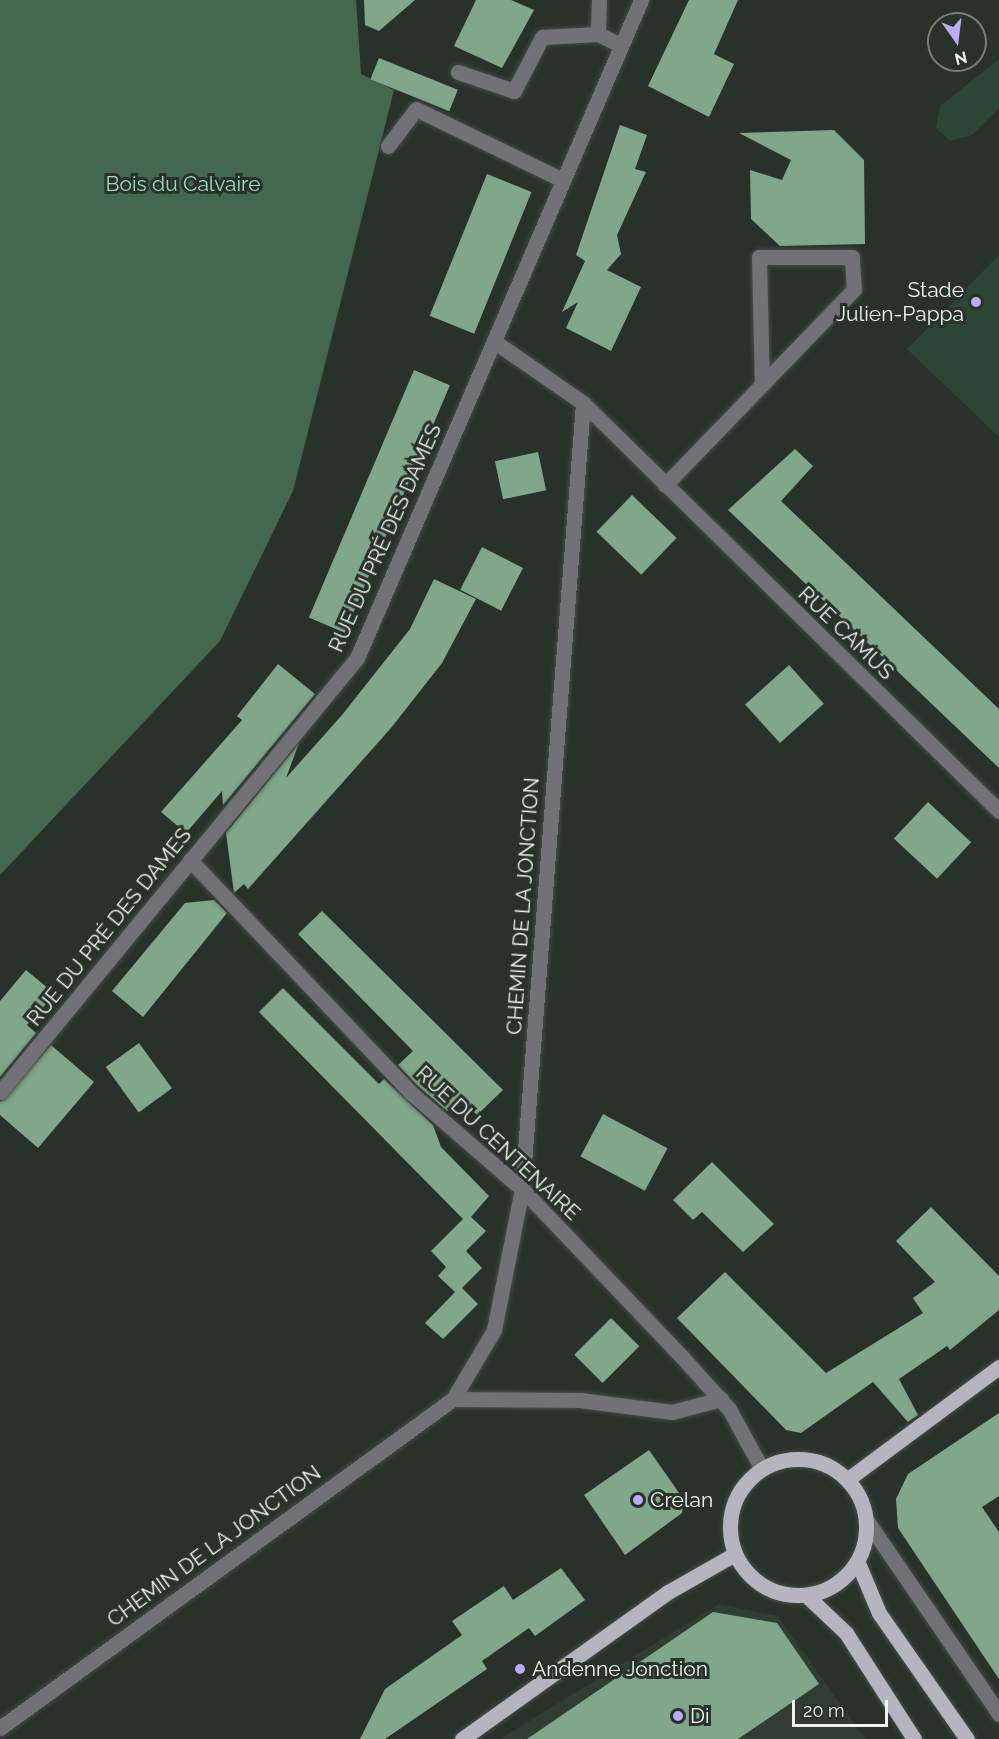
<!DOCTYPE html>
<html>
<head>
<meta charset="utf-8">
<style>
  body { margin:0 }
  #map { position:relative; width:999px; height:1739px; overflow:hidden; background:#29312b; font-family:Raleway,sans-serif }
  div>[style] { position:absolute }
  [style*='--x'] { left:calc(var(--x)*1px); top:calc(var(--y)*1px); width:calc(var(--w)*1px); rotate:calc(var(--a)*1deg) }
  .built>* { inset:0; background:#2f3d32 }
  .green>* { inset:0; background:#2d4634 }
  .forest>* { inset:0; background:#44684e }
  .building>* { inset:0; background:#81a78a; transform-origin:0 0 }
  .roads { filter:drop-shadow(0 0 2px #454c46) drop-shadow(0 0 2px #454c46) }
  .minor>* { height:15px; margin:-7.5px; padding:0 7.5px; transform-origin:7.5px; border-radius:7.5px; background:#727276 }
  .major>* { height:15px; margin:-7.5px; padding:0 7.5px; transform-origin:7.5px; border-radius:7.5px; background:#b6b4be }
  .major>.ring { margin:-7.5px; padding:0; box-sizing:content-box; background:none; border:15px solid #b6b4be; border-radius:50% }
  .dots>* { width:16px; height:16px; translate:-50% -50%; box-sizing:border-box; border:3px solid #29312b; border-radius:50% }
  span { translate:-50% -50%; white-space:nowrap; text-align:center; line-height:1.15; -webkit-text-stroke:6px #29312b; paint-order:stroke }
  .park-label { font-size:21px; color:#a0ddaf }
  .poi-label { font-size:21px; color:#eef3ef }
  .right { translate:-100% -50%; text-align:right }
  .left { translate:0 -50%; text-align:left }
  .street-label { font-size:21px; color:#eef3ef }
  .north { position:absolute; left:927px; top:12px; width:60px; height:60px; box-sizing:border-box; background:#29312b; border:2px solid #787f79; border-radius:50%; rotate:166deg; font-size:16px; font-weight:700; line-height:24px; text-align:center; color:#eef3ef }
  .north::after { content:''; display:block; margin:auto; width:21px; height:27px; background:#bbaaf6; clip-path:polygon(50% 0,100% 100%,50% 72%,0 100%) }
  .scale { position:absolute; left:792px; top:1700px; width:96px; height:27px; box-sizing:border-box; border:3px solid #eef3ef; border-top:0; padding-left:8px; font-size:18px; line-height:21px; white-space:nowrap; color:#eef3ef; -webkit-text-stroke:4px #29312b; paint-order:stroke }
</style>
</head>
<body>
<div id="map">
  <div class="built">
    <i style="clip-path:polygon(719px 1604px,778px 1616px,865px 1739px,500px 1739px)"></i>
  </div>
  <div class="green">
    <i style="clip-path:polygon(999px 59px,999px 108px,972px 135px,950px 141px,936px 128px,940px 106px)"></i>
    <i style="clip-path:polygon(999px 255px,999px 437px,907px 349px)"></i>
  </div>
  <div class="forest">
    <i style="clip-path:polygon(0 0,356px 0,361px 74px,394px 90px,293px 491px,220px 641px,0 875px)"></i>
  </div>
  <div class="building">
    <i style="clip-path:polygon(364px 0,415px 0,379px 31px,365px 25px)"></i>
    <i style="clip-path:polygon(476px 0,511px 0,534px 10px,502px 68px,454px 46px)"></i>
    <i style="clip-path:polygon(689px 0,738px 0,714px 54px,734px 64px,709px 117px,648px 86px)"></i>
    <i style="left:379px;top:58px;width:85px;height:23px;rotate:22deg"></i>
    <i style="clip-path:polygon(620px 125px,647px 135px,635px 169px,646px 172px,617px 235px,621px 254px,607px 270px,641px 287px,611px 351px,566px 328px,578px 302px,562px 312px,585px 261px,576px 255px)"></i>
    <i style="clip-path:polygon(834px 130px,864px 160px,865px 244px,780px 246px,751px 219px,750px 170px,782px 180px,791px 160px,739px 133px)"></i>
    <i style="left:487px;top:174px;width:48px;height:153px;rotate:22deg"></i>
    <i style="left:414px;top:370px;width:39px;height:269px;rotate:23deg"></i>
    <i style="clip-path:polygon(795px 449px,813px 466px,781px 501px,999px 709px,999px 768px,728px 510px)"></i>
    <i style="left:538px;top:452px;width:39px;height:44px;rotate:78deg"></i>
    <i style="left:632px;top:495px;width:62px;height:51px;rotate:44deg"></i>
    <i style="left:482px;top:547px;width:46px;height:48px;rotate:27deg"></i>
    <i style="clip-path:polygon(434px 579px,476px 599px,442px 663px,391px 728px,248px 889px,244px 884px,234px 893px,226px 833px,299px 743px,286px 778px,342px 715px,410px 629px)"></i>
    <i style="clip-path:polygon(278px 664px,315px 694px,223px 805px,222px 791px,186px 833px,161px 812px,242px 720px,237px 716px)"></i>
    <i style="left:789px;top:665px;width:52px;height:59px;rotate:48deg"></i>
    <i style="left:928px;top:802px;width:59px;height:50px;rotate:43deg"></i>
    <i style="clip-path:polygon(214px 900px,227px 913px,143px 1017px,112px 991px,185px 903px)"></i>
    <i style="clip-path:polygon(322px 911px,503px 1090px,477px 1115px,460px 1098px,447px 1111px,417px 1085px,398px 1065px,413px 1051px,298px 934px)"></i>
    <i style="clip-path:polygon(26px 970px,55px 994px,27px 1025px,36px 1033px,0 1077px,0 1001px)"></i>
    <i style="clip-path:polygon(283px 988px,379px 1084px,384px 1079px,433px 1125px,441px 1147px,489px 1196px,471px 1217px,486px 1231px,466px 1251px,482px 1268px,462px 1288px,478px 1304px,443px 1339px,425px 1323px,455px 1292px,438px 1276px,446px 1267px,431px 1251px,463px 1219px,259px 1012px)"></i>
    <i style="left:139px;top:1043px;width:56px;height:41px;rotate:54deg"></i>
    <i style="clip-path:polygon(51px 1045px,94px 1082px,38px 1148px,0 1115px,0 1102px)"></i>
    <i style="left:603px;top:1114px;width:73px;height:48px;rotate:28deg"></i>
    <i style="clip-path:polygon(712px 1162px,774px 1224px,743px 1252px,702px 1212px,693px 1220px,673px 1200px)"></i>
    <i style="clip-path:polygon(931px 1207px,999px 1276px,999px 1310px,950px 1350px,947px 1346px,899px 1379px,918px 1415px,908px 1422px,873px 1382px,801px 1433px,786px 1430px,677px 1318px,725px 1272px,826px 1373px,923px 1313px,913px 1298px,935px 1282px,896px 1241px)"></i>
    <i style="left:611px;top:1318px;width:40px;height:52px;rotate:45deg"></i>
    <i style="clip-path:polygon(999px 1413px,999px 1496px,982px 1507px,999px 1532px,999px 1679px,898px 1528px,896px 1499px,908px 1474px)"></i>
    <i style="clip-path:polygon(649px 1450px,684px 1500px,682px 1513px,625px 1555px,584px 1495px)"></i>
    <i style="clip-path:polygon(561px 1568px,585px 1600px,535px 1636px,529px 1628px,482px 1661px,487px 1669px,385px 1739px,360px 1739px,385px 1689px,462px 1635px,452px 1621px,504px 1586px,513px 1600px)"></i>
    <i style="clip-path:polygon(713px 1612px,777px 1623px,819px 1684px,738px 1739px,527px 1739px)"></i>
  </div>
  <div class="roads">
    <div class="minor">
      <i style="--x:599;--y:0;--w:34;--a:92"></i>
      <i style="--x:598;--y:34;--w:25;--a:26"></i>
      <i style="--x:458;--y:72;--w:59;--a:18.7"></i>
      <i style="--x:514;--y:91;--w:61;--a:-62.6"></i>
      <i style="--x:542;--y:37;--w:56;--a:-3.1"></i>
      <i style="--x:388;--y:146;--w:46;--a:-52.9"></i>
      <i style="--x:416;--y:109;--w:163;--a:25.8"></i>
      <i style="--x:495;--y:342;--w:107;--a:34.7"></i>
      <i style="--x:583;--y:403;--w:583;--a:44.44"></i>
      <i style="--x:665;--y:485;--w:272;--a:-46"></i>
      <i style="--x:854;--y:289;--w:32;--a:-94"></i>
      <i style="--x:852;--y:257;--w:93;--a:180"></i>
      <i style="--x:759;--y:257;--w:128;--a:88.7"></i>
      <i style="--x:190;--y:860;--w:320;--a:46.5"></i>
      <i style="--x:410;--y:1092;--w:148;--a:40.9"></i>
      <i style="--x:522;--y:1189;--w:232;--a:46.4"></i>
      <i style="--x:682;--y:1357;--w:70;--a:47.9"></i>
      <i style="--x:729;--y:1409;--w:68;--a:61.2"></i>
      <i style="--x:0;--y:1092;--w:562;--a:-50.56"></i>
      <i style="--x:357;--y:658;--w:717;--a:-66.65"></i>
      <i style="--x:453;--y:1399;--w:127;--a:0.5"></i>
      <i style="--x:580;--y:1400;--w:93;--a:7.4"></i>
      <i style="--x:672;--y:1412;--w:51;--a:-14.9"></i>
      <i style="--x:867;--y:1521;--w:234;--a:55.6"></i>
      <i style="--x:0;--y:1728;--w:560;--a:-35.99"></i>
      <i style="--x:453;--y:1399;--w:80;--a:-59.3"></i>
      <i style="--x:494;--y:1330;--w:144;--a:-78.8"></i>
      <i style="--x:522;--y:1189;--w:788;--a:-85.56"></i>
    </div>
    <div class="major">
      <i class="ring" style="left:730px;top:1459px;width:121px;height:121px"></i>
      <i style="--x:848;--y:1479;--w:188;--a:-36.6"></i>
      <i style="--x:858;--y:1563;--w:54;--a:67.2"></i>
      <i style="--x:879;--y:1613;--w:154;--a:55.1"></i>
      <i style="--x:807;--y:1596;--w:54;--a:43.5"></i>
      <i style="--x:846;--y:1633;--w:126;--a:57.3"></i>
      <i style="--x:462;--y:1739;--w:253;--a:-35.5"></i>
      <i style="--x:668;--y:1592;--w:77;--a:-29.6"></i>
    </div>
  </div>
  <div class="dots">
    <i style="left:976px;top:302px;background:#bbaaf6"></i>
    <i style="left:638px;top:1500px;background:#bbaaf6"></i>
    <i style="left:520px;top:1669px;background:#bbaaf6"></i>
    <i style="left:678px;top:1716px;background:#bbaaf6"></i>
  </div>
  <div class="park-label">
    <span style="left:183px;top:184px">Bois du Calvaire</span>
  </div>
  <div class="poi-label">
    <span class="right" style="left:964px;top:302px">Stade<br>Julien-Pappa</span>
    <span class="left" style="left:650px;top:1500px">Crelan</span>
    <span class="left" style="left:532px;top:1669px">Andenne Jonction</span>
    <span class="left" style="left:690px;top:1716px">Di</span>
  </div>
  <div class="street-label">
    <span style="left:385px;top:538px;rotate:-66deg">RUE DU PRÉ DES DAMES</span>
    <span style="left:846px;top:633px;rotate:44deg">RUE CAMUS</span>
    <span style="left:523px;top:906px;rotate:-86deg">CHEMIN DE LA JONCTION</span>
    <span style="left:109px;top:927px;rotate:-51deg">RUE DU PRÉ DES DAMES</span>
    <span style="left:498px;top:1143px;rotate:43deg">RUE DU CENTENAIRE</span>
    <span style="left:214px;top:1546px;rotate:-36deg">CHEMIN DE LA JONCTION</span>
  </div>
  <div class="north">N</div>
  <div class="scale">20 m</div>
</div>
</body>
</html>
